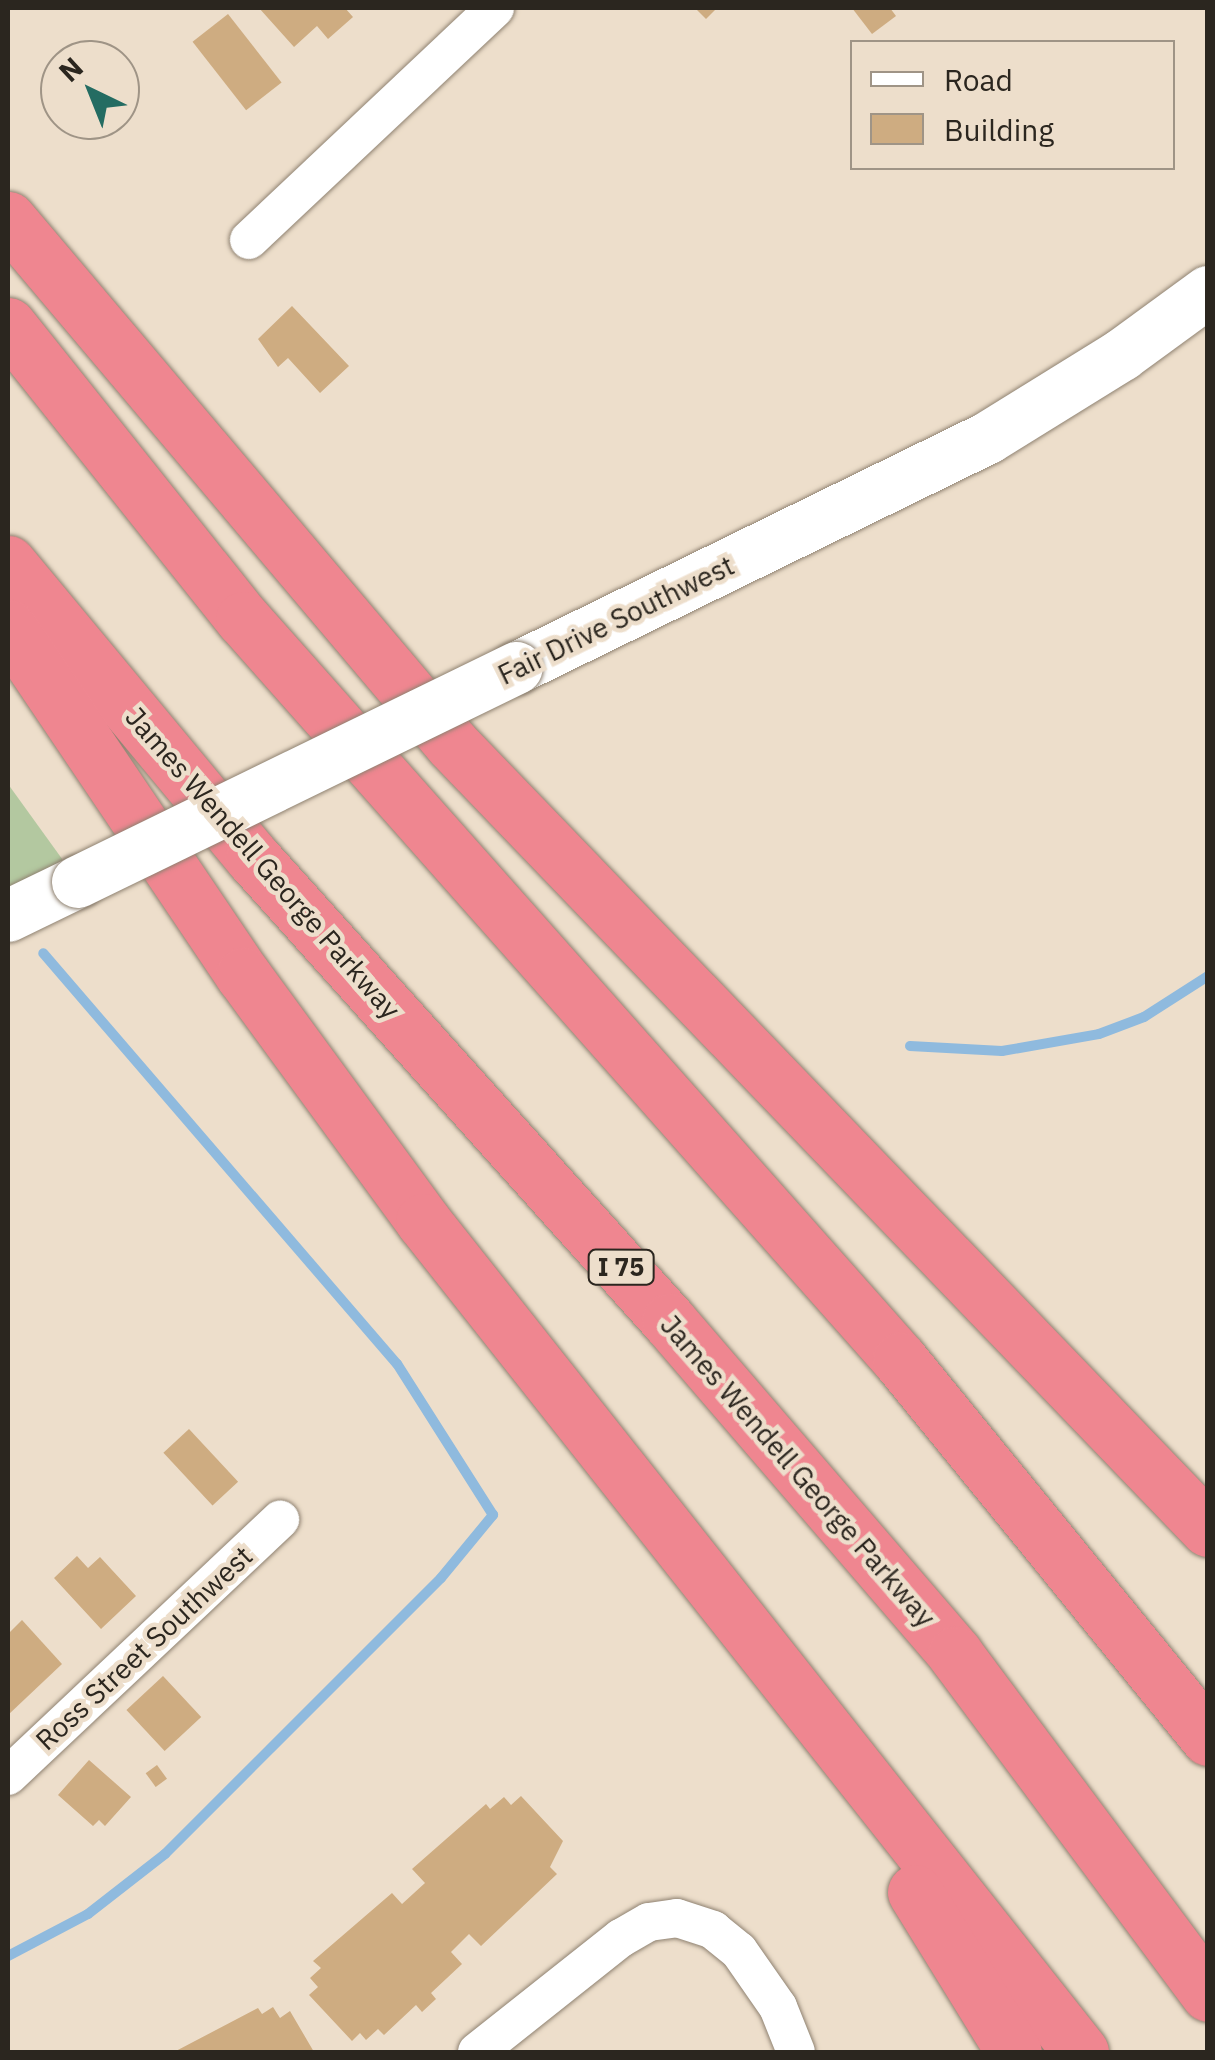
<!DOCTYPE html>
<html>
<head>
<meta charset="utf-8">
<style>
  body { margin:0 }
  #map { position:relative; width:1215px; height:2060px; overflow:hidden; background:#eddecb; font-family:"IBM Plex Sans",sans-serif }
  div>[style] { position:absolute }
  [style*='--x'] { left:calc(var(--x)*1px); top:calc(var(--y)*1px); width:calc(var(--w)*1px); rotate:calc(var(--a)*1deg) }
  .green>* { inset:0; background:#b3c8a0 }
  .stream>* { height:10px; margin:-5px; padding:0 5px; transform-origin:5px; border-radius:5px; background:#8fbade }
  .building>* { inset:0; background:#ceac81; transform-origin:0 0 }
  .roads { filter:drop-shadow(0 0 2px #8f8271) drop-shadow(0 0 2px #8f8271) }
  .street>* { height:38px; margin:-19px; padding:0 19px; transform-origin:19px; border-radius:19px; background:#fff }
  .secondary>* { height:52px; margin:-26px; padding:0 26px; transform-origin:26px; border-radius:26px; background:#fff }
  .highway>* { height:55px; margin:-27.5px; padding:0 27.5px; transform-origin:27.5px; border-radius:27.5px; background:#ef8690 }
  .bridges { filter:drop-shadow(0 0 2px #8f8271) drop-shadow(0 0 2px #8f8271) }
  .secondary-bridge>* { height:52px; margin:-26px; padding:0 26px; transform-origin:26px; border-radius:26px; background:#fff }
  span { translate:-50% -50%; white-space:nowrap; text-align:center; line-height:1.15; -webkit-text-stroke:9px #eddecb; paint-order:stroke }
  .shield-label span { padding:2px 8px; background:#eddecb; border:2px solid; border-radius:8px; -webkit-text-stroke-width:0 }
  .shield-label { font-size:25px; color:#2b261f; font-weight:700 }
  .street-label { font-size:28px; color:#2b261f }
  .frame { position:absolute; inset:0; border:10px solid #2b261f; pointer-events:none }
  .legend { position:absolute; left:850px; top:40px; width:325px; height:130px; box-sizing:border-box; background:#eddecb; border:2px solid #9f9486; margin:0; padding:12px 18px; list-style:none; font-size:30px; color:#2b261f }
  .legend li { display:flex; align-items:center; gap:20px; height:50px }
  .legend b { width:50px; border:2px solid #9f9486 }
  .north { position:absolute; left:40px; top:40px; width:100px; height:100px; box-sizing:border-box; background:#eddecb; border:2px solid #9f9486; border-radius:50%; rotate:317deg; font-size:28px; font-weight:700; line-height:40px; text-align:center; color:#2b261f }
  .north::after { content:''; display:block; margin:auto; width:35px; height:45px; background:#246c62; clip-path:polygon(50% 0,100% 100%,50% 72%,0 100%) }
</style>
</head>
<body>
<div id="map">
  <div class="green">
    <i style="clip-path:polygon(8px 784px,91px 899px,8px 943px)"></i>
  </div>
  <div class="stream">
    <i style="--x:910;--y:1046;--w:92;--a:3.1"></i>
    <i style="--x:1002;--y:1051;--w:98;--a:-9.9"></i>
    <i style="--x:1099;--y:1034;--w:48;--a:-20.7"></i>
    <i style="--x:1144;--y:1017;--w:76;--a:-32.6"></i>
    <i style="--x:8;--y:1956;--w:90;--a:-27.7"></i>
    <i style="--x:88;--y:1914;--w:98;--a:-37.9"></i>
    <i style="--x:165;--y:1854;--w:390;--a:-45"></i>
    <i style="--x:441;--y:1578;--w:82;--a:-50.5"></i>
    <i style="--x:493;--y:1515;--w:179;--a:-122.4"></i>
    <i style="--x:397;--y:1364;--w:542;--a:-130.74"></i>
  </div>
  <div class="building">
    <i style="clip-path:polygon(259px 8px,345px 8px,353px 17px,328px 39px,317px 26px,294px 47px)"></i>
    <i style="clip-path:polygon(695px 8px,717px 8px,706px 19px)"></i>
    <i style="clip-path:polygon(852px 8px,890px 8px,896px 16px,872px 34px)"></i>
    <i style="left:228px;top:14px;width:87px;height:45px;rotate:52deg"></i>
    <i style="clip-path:polygon(292px 306px,349px 366px,320px 393px,288px 358px,278px 367px,258px 339px)"></i>
    <i style="left:189px;top:1429px;width:72px;height:35px;rotate:47deg"></i>
    <i style="clip-path:polygon(77px 1556px,88px 1568px,100px 1557px,136px 1596px,101px 1629px,54px 1578px)"></i>
    <i style="clip-path:polygon(22px 1620px,62px 1664px,8px 1715px,8px 1634px)"></i>
    <i style="left:163px;top:1676px;width:56px;height:50px;rotate:47deg"></i>
    <i style="clip-path:polygon(89px 1760px,131px 1797px,105px 1826px,99px 1820px,93px 1826px,58px 1795px)"></i>
    <i style="left:157px;top:1765px;width:17px;height:14px;rotate:54deg"></i>
    <i style="clip-path:polygon(521px 1796px,563px 1841px,550px 1867px,557px 1874px,481px 1946px,469px 1934px,451px 1952px,462px 1964px,431px 1993px,436px 1999px,422px 2012px,416px 2005px,384px 2035px,378px 2029px,366px 2040px,360px 2033px,352px 2041px,309px 1995px,318px 1987px,310px 1978px,321px 1968px,313px 1961px,392px 1893px,402px 1904px,425px 1883px,412px 1869px,486px 1804px,490px 1809px,504px 1797px,511px 1805px)"></i>
    <i style="clip-path:polygon(273px 2007px,280px 2018px,290px 2011px,314px 2052px,174px 2052px,258px 2008px,262px 2014px)"></i>
  </div>
  <div class="roads">
    <div class="street">
      <i style="--x:249;--y:240;--w:338;--a:-43.3"></i>
      <i style="--x:8;--y:1776;--w:374;--a:-43.3"></i>
      <i style="--x:477;--y:2052;--w:184;--a:-38.4"></i>
      <i style="--x:621;--y:1938;--w:32;--a:-30"></i>
      <i style="--x:649;--y:1922;--w:28;--a:-8"></i>
      <i style="--x:677;--y:1918;--w:38;--a:18"></i>
      <i style="--x:713;--y:1930;--w:33;--a:39"></i>
      <i style="--x:739;--y:1951;--w:68;--a:55.1"></i>
      <i style="--x:778;--y:2007;--w:48;--a:68.2"></i>
    </div>
    <div class="secondary">
      <i style="--x:517;--y:668;--w:524;--a:-26.03"></i>
      <i style="--x:988;--y:438;--w:158;--a:-31.8"></i>
      <i style="--x:1122;--y:355;--w:107;--a:-36.2"></i>
      <i style="--x:8;--y:916;--w:78;--a:-25.9"></i>
    </div>
    <div class="highway">
      <i style="--x:8;--y:219;--w:688;--a:49.78"></i>
      <i style="--x:452;--y:744;--w:1090;--a:46.08"></i>
      <i style="--x:8;--y:325;--w:376;--a:51.4"></i>
      <i style="--x:243;--y:619;--w:990;--a:48.44"></i>
      <i style="--x:900;--y:1360;--w:488;--a:50.8"></i>
      <i style="--x:8;--y:563;--w:383;--a:50.3"></i>
      <i style="--x:253;--y:858;--w:622;--a:48.06"></i>
      <i style="--x:669;--y:1321;--w:439;--a:49.3"></i>
      <i style="--x:955;--y:1654;--w:424;--a:53.3"></i>
      <i style="--x:8;--y:627;--w:420;--a:56"></i>
      <i style="--x:243;--y:975;--w:305;--a:53.8"></i>
      <i style="--x:423;--y:1221;--w:1060;--a:51.63"></i>
      <i style="--x:915;--y:1892;--w:188;--a:58.3"></i>
    </div>
  </div>
  <div class="bridges">
    <div class="secondary-bridge">
      <i style="--x:78;--y:882;--w:488;--a:-26"></i>
    </div>
  </div>
  <div class="shield-label">
    <span style="left:621px;top:1267px">I 75</span>
  </div>
  <div class="street-label">
    <span style="left:616px;top:620px;rotate:-26deg">Fair Drive Southwest</span>
    <span style="left:263px;top:863px;rotate:49deg">James Wendell George Parkway</span>
    <span style="left:798px;top:1471px;rotate:49deg">James Wendell George Parkway</span>
    <span style="left:144px;top:1648px;rotate:-43deg">Ross Street Southwest</span>
  </div>
  <div class="frame"></div>
  <ul class="legend">
  <li><b style="height:12px;background:#fff"></b>Road</li>
  <li><b style="height:28px;background:#ceac81"></b>Building</li>
  </ul>
  <div class="north">N</div>
</div>
</body>
</html>
